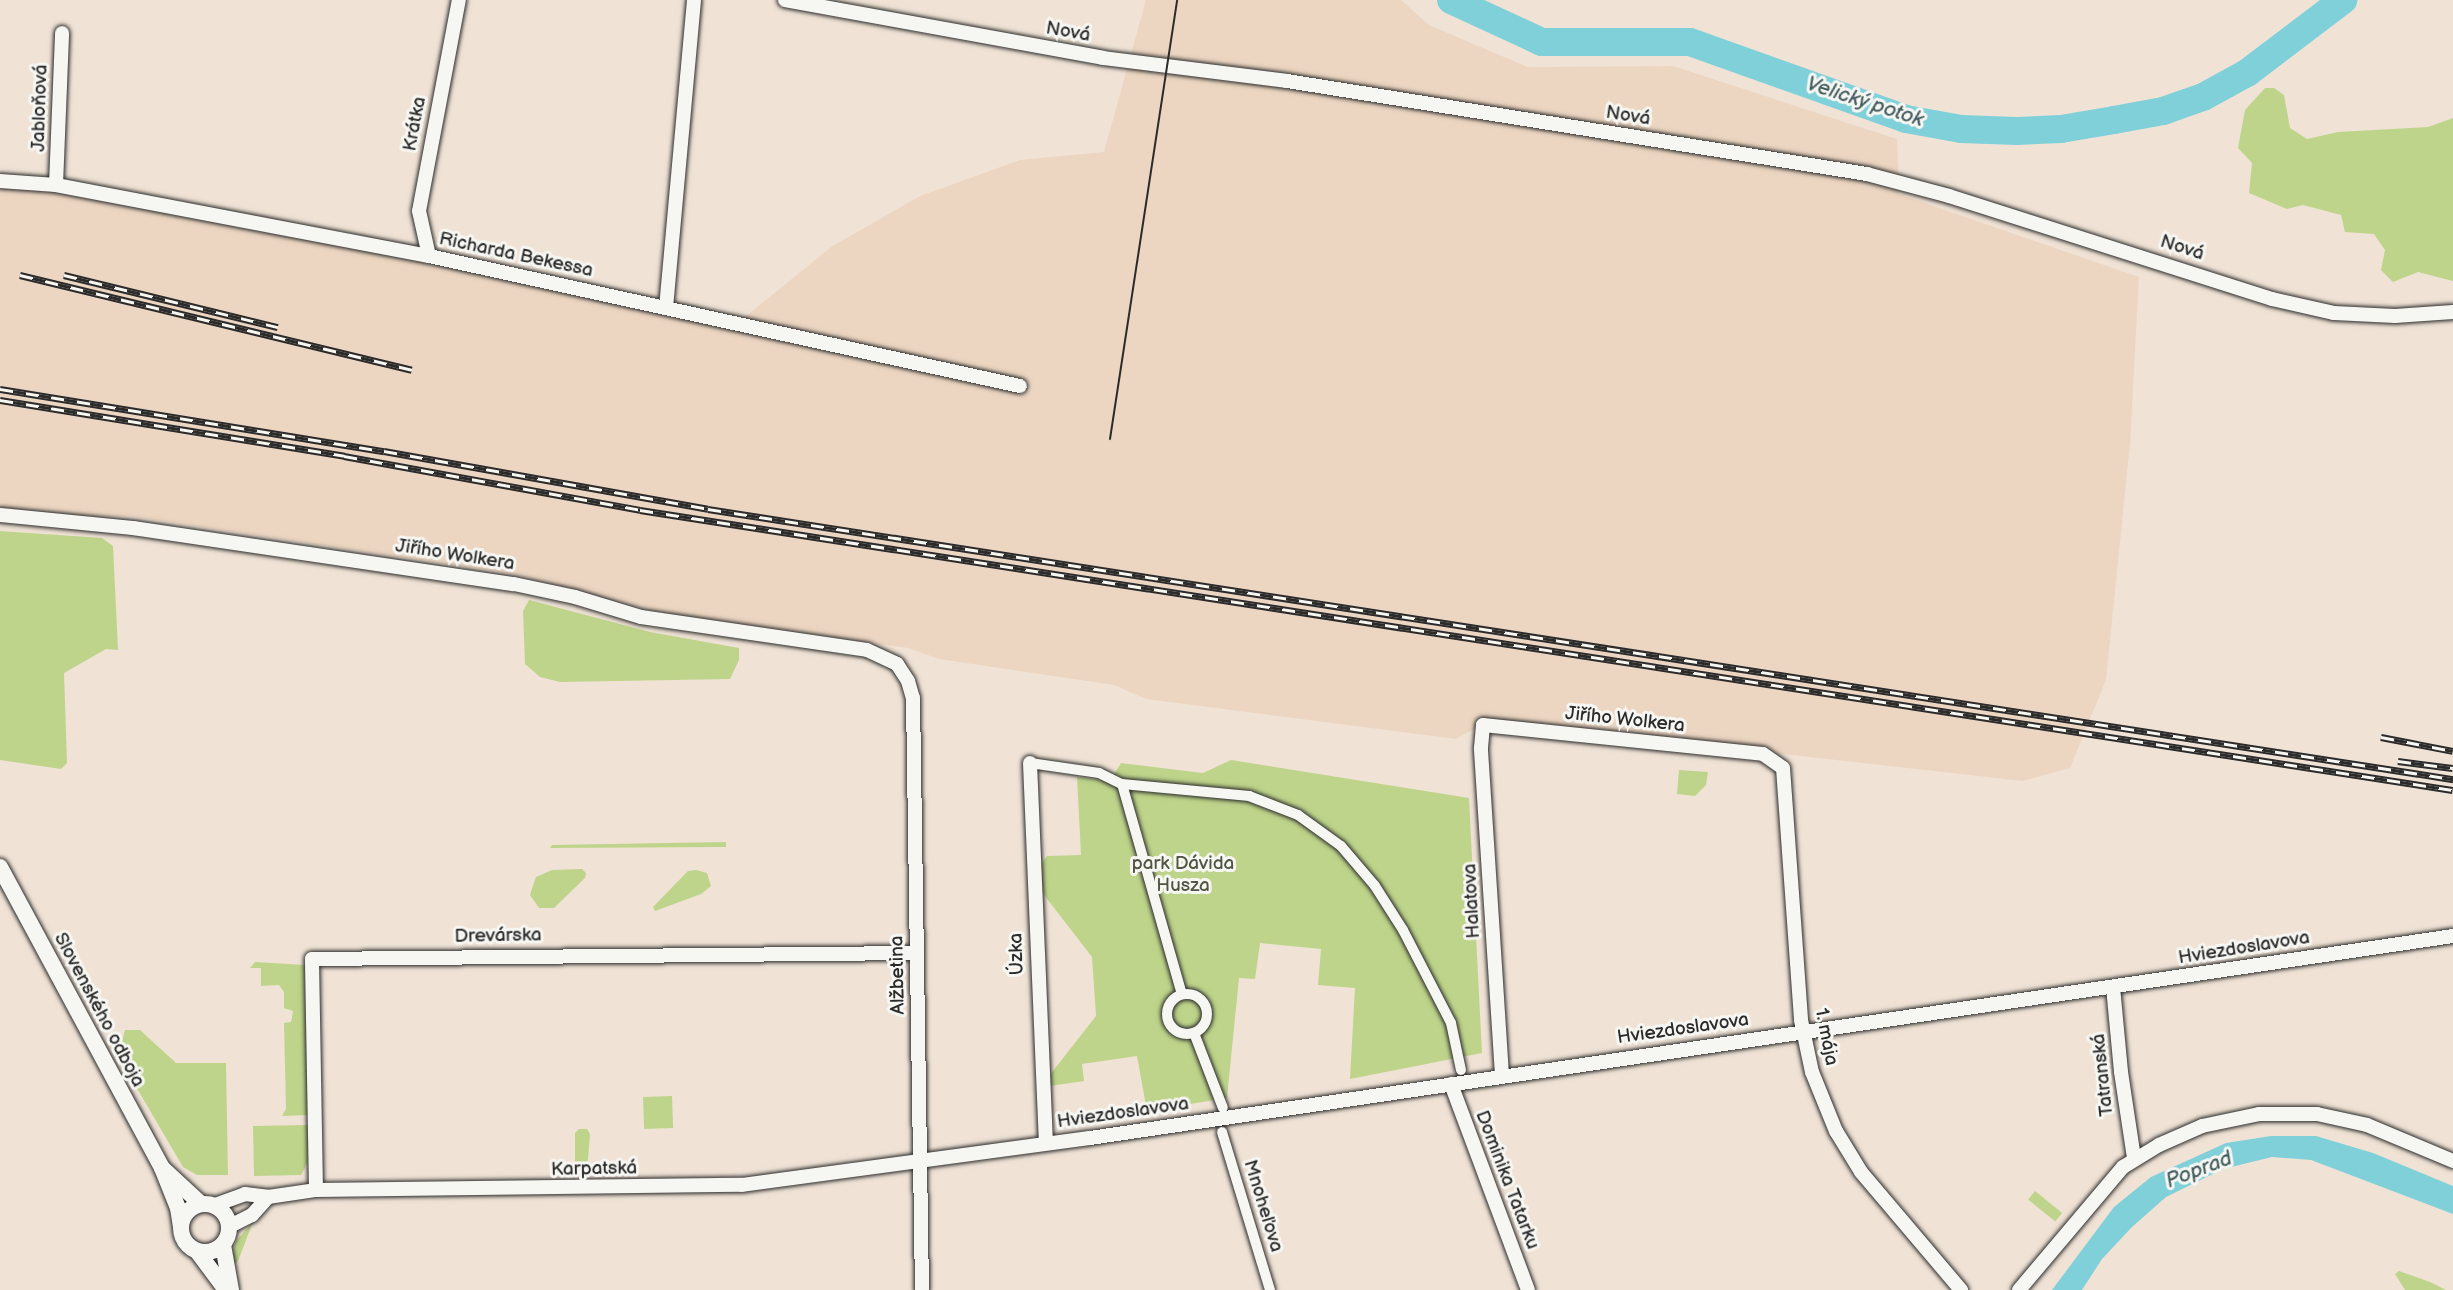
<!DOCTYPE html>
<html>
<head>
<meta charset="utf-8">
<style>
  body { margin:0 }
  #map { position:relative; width:2453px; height:1290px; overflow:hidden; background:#f0e3d6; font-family:"Balsamiq Sans",sans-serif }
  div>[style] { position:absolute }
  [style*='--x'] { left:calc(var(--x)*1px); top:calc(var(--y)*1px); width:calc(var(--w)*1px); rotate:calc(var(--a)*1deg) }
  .built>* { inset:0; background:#ecd6c2 }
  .green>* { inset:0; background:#bed48a; transform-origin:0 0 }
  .water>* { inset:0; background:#7fd0d9 }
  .river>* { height:28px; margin:-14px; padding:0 14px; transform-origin:14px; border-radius:14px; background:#7fd0d9 }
  .roads { filter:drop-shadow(0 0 2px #2b2b2b) drop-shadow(0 0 2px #2b2b2b) }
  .pedestrian>* { height:10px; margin:-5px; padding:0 5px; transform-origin:5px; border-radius:5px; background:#f6f6f2 }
  .pedestrian>.ring { margin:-5px; padding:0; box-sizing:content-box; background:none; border:10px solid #f6f6f2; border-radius:50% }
  .minor>* { height:14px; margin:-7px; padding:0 7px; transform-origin:7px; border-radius:7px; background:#f6f6f2 }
  .tertiary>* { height:16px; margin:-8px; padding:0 8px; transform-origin:8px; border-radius:8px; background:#f6f6f2 }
  .tertiary>.ring { margin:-8px; padding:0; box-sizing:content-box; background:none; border:16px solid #f6f6f2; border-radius:50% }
  .tram>* { height:2px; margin:-1px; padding:0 1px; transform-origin:1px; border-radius:1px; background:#2b2b2b }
  .rail>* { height:7px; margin-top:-3.5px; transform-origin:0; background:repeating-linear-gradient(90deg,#f6f6f2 0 13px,#2b2b2b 0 26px); box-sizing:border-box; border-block:2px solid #2b2b2b }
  span { translate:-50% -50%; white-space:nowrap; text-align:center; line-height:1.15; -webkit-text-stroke:6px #f6f6f2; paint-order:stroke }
  .street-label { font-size:19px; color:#2b2b2b }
  .park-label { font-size:19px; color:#505543 }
  .water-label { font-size:21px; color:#445d5f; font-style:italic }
</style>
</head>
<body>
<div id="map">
  <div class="built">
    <i style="clip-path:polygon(1146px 0,1401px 0,1429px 25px,1528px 67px,1673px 66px,1897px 139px,1899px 194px,2139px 277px,2130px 444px,2106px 680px,2070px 768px,2023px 781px,1488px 721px,1456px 739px,1146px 699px,1114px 685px,939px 659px,908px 648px,664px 614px,518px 575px,129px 516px,0 520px,0 176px,35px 178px,250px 213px,745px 317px,831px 247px,920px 196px,1020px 160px,1104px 152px)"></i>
  </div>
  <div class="green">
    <i style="clip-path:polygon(2265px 88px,2274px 88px,2284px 95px,2290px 128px,2307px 139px,2338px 132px,2428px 127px,2453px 118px,2453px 281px,2418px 272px,2393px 282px,2381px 270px,2385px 250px,2374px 234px,2345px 232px,2341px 215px,2303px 205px,2287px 209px,2249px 193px,2252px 163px,2238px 148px,2245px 110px)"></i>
    <i style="clip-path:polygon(0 531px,102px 538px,113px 546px,118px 650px,106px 649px,64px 673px,67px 763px,61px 769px,0 760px)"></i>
    <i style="clip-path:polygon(529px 600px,650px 632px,739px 648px,739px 660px,730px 679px,560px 682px,540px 677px,525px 664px,523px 611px)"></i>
    <i style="clip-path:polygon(1231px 760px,1469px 798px,1482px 1053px,1350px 1079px,1355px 988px,1318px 985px,1321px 949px,1260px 943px,1255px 979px,1239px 978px,1227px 1098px,1147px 1111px,1137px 1056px,1082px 1064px,1084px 1081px,1050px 1086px,1049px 1076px,1096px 1016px,1092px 957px,1041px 891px,1041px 864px,1047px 856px,1081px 855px,1077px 777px,1110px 781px,1121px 763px,1203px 773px)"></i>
    <i style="clip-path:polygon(1679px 770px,1708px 772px,1706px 785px,1695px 796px,1677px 794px)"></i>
    <i style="clip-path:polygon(726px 842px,726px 847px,550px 848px,552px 845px)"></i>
    <i style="clip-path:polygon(582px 869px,586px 873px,585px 878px,554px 908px,539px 908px,530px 895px,536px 877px,552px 870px)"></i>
    <i style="clip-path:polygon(696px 870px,707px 873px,711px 886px,701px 894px,655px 911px,653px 907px,688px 871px)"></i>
    <i style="clip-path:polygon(255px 962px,305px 965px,308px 1115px,282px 1116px,286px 1109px,284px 1023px,291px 1022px,293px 1011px,284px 1008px,284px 992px,279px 985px,261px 986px,261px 968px,250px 968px)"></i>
    <i style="clip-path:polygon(125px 1030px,140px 1030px,176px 1063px,226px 1063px,228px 1175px,197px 1175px,183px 1167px,118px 1056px)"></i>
    <i style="left:672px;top:1096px;width:32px;height:29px;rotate:88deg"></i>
    <i style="clip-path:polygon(308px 1125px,308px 1162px,301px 1175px,254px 1176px,253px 1126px)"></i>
    <i style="clip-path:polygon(579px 1129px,587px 1129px,590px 1134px,587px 1172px,575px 1168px,575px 1133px)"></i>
    <i style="left:2035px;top:1191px;width:35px;height:11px;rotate:39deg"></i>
    <i style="clip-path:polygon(253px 1222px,238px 1261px,234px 1265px,232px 1255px,236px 1241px)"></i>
    <i style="clip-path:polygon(2399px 1271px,2430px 1282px,2446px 1290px,2405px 1290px,2395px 1274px)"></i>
  </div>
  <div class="water">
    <i style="clip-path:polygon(2271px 1136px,2316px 1136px,2373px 1153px,2453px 1186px,2453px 1214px,2311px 1160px,2272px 1157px,2223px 1169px,2166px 1197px,2132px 1227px,2102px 1259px,2082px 1290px,2052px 1290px,2114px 1207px,2151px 1177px,2226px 1143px)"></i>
  </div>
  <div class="river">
    <i style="--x:1451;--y:0;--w:100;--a:24.8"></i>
    <i style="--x:1542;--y:42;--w:148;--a:0"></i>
    <i style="--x:1690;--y:42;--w:229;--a:19.6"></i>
    <i style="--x:1906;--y:119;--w:56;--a:10.3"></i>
    <i style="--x:1961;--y:129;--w:56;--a:2"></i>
    <i style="--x:2017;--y:131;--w:44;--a:-2.6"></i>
    <i style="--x:2061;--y:129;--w:54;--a:-9.6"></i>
    <i style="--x:2114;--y:120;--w:50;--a:-10.4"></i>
    <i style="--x:2163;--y:111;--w:42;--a:-19.3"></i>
    <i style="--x:2203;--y:97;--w:50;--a:-28.6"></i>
    <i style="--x:2247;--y:73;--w:121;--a:-37.2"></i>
  </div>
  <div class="roads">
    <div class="pedestrian">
      <i style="--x:1030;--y:763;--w:70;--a:8.2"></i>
      <i style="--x:1099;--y:773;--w:25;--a:26"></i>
      <i style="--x:1122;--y:784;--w:128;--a:5.4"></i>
      <i style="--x:1249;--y:796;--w:53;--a:21.2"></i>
      <i style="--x:1298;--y:815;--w:53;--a:35.8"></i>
      <i style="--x:1341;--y:846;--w:52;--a:49.6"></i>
      <i style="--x:1375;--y:886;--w:52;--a:57.5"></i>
      <i style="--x:1403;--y:930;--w:105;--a:62.7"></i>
      <i style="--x:1451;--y:1023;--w:48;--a:78"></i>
      <i style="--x:1122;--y:784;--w:218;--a:74.1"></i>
      <i class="ring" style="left:1167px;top:994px;width:30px;height:30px"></i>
      <i style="--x:1194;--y:1033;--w:80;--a:68.9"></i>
      <i style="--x:1222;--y:1132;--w:165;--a:73.1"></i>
    </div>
    <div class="minor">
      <i style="--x:785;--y:0;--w:323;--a:10.3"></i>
      <i style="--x:1103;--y:58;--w:185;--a:7.1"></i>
      <i style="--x:1287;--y:81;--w:587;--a:9.11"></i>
      <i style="--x:1867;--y:174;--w:85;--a:15"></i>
      <i style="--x:1949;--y:196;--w:339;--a:17.7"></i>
      <i style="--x:2272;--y:299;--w:64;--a:12.7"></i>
      <i style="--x:2334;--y:313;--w:61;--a:2.8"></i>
      <i style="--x:2395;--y:316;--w:58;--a:-3.9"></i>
      <i style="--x:0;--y:181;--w:56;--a:4.1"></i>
      <i style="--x:56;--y:185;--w:380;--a:10.8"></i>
      <i style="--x:429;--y:256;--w:605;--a:12.41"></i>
      <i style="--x:56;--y:185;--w:152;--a:-87.7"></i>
      <i style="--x:429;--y:256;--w:46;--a:-102.5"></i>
      <i style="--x:419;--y:211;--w:215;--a:-79.3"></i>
      <i style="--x:666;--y:308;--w:309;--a:-84.8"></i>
      <i style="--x:0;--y:515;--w:134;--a:5.6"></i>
      <i style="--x:133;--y:528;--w:385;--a:8.4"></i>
      <i style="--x:514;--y:584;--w:62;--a:12"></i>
      <i style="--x:575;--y:597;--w:69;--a:16.9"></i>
      <i style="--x:641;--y:617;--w:228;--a:8.3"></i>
      <i style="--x:867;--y:650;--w:33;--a:25"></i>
      <i style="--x:897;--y:664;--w:20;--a:57"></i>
      <i style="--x:908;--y:681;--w:18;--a:74"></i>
      <i style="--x:913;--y:698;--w:592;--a:89.13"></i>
      <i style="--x:1030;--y:763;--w:380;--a:87.6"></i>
      <i style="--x:2113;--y:987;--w:85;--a:84.6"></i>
      <i style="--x:2121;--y:1072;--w:87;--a:81.4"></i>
      <i style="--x:1502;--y:1075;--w:328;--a:-93.7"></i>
      <i style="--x:1481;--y:748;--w:23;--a:-85"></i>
      <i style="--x:1483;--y:725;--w:281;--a:5.9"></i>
      <i style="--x:1763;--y:754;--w:24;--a:35"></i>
      <i style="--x:1783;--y:768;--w:253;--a:85.9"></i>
      <i style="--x:1801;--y:1020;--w:53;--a:78.1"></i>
      <i style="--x:1812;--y:1072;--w:64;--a:67.9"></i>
      <i style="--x:1836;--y:1131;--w:48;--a:58.6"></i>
      <i style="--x:1861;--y:1172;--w:155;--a:49.7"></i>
      <i style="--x:1451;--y:1084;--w:220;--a:69.5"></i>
      <i style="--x:316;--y:1190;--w:231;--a:-91"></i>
      <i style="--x:312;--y:959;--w:605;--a:-0.57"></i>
      <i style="--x:215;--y:1205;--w:32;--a:-20"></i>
      <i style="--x:245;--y:1194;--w:23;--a:7"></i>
      <i style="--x:268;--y:1197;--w:49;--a:-8.3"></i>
      <i style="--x:316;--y:1190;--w:426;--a:-0.7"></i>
      <i style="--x:742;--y:1185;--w:351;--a:-7.7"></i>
      <i style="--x:1090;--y:1138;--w:1378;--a:-8.43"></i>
      <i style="--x:230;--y:1226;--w:25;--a:-27"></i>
      <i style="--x:252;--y:1215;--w:24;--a:-48"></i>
      <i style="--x:2019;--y:1290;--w:161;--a:-49.8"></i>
      <i style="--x:2123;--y:1167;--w:42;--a:-31.4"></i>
      <i style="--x:2159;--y:1145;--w:47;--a:-23.8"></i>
      <i style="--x:2202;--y:1126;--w:58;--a:-11.9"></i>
      <i style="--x:2259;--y:1114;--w:58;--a:0"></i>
      <i style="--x:2317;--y:1114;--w:51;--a:12.4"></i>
      <i style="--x:2367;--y:1125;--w:93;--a:22.7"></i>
    </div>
    <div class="tertiary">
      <i style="--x:0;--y:867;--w:342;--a:61.7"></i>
      <i style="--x:162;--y:1168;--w:43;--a:68.2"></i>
      <i style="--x:178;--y:1208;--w:18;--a:81"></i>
      <i style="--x:162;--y:1168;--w:53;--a:42.7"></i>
      <i class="ring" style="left:181px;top:1204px;width:32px;height:32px"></i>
      <i style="--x:223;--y:1245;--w:46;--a:79.9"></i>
      <i style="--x:197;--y:1251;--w:49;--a:53.4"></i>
    </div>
  </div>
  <div class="tram">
    <i style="--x:1110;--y:439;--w:444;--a:-81.3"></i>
  </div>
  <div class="rail">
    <i style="--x:20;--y:275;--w:403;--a:13.6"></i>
    <i style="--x:64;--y:275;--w:220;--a:13.7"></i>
    <i style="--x:0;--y:389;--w:389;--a:9.2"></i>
    <i style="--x:384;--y:451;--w:329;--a:10.1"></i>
    <i style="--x:708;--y:509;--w:1766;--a:8.8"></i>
    <i style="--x:0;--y:400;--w:349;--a:9.2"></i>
    <i style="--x:344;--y:456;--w:301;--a:10.3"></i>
    <i style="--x:640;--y:510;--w:1834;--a:8.78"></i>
    <i style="--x:2381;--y:737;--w:73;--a:11"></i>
    <i style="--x:2398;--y:761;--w:55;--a:7.3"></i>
  </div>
  <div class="street-label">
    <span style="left:1068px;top:32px;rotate:10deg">Nová</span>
    <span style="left:40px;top:108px;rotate:-88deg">Jabloňová</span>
    <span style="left:1628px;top:116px;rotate:9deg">Nová</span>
    <span style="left:415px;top:124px;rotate:-79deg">Krátka</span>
    <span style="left:2182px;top:248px;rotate:18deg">Nová</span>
    <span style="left:516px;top:255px;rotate:12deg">Richarda Bekessa</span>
    <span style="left:455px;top:555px;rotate:9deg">Jiřího Wolkera</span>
    <span style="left:1625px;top:720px;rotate:6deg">Jiřího Wolkera</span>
    <span style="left:1472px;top:901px;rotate:-93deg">Halatova</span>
    <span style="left:498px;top:936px;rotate:-1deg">Drevárska</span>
    <span style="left:2244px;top:948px;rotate:-9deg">Hviezdoslavova</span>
    <span style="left:1017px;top:954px;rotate:-92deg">Úzka</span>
    <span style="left:898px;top:975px;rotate:-91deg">Alžbetina</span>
    <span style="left:99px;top:1010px;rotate:62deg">Slovenského odboja</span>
    <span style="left:1683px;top:1029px;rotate:-8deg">Hviezdoslavova</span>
    <span style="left:1826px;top:1037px;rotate:79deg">1. mája</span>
    <span style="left:2103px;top:1075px;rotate:-96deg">Tatranská</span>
    <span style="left:1123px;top:1113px;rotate:-8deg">Hviezdoslavova</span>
    <span style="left:594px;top:1169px;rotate:-1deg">Karpatská</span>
    <span style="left:1507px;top:1180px;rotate:69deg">Dominika Tatarku</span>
    <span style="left:1263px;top:1206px;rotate:73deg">Mnoheľova</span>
  </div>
  <div class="park-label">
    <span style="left:1183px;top:875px">park Dávida<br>Husza</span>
  </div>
  <div class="water-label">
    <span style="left:1865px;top:102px;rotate:18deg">Velický potok</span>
    <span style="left:2199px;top:1170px;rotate:-21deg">Poprad</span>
  </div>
</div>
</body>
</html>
